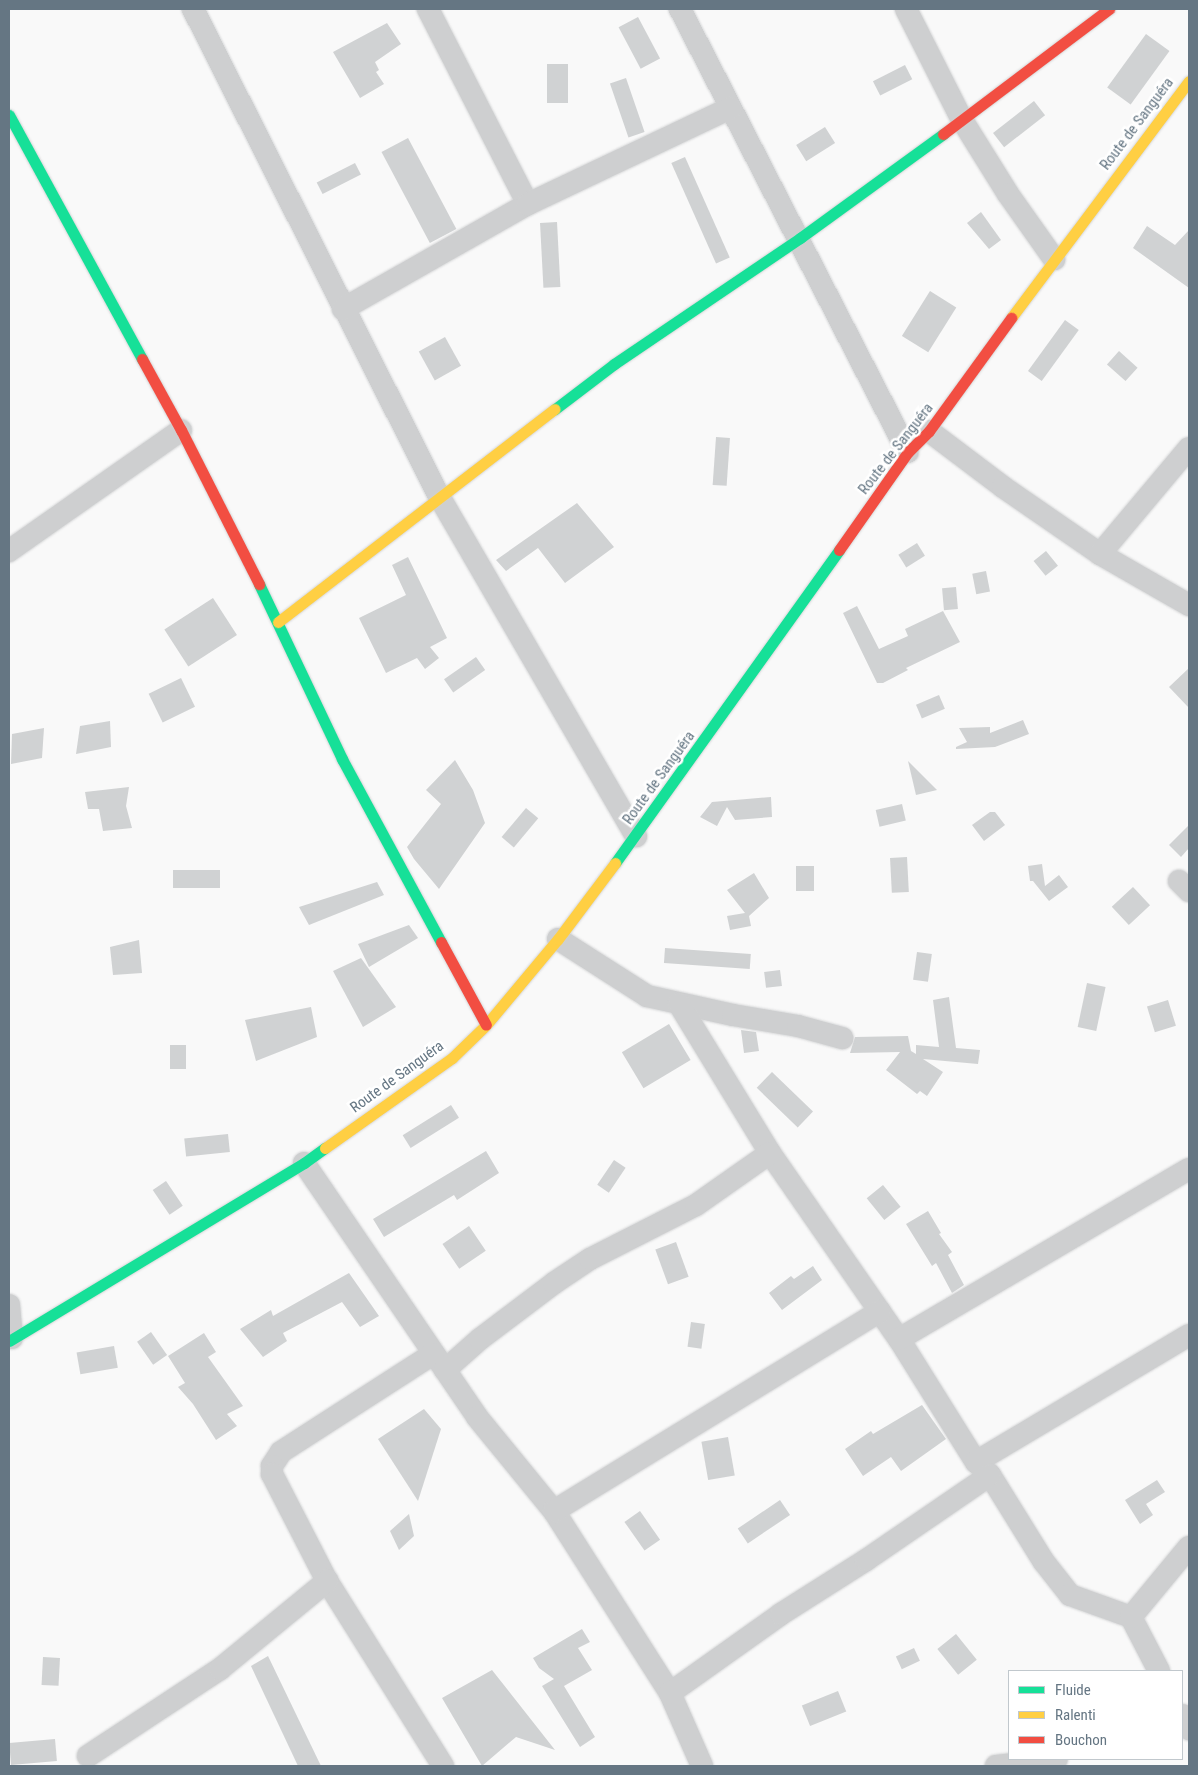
<!DOCTYPE html>
<html>
<head>
<meta charset="utf-8">
<style>
  body { margin:0 }
  #map { position:relative; width:1198px; height:1775px; overflow:hidden; background:#f9f9f9; font-family:"Roboto Condensed",sans-serif }
  div>[style] { position:absolute }
  [style*='--x'] { left:calc(var(--x)*1px); top:calc(var(--y)*1px); width:calc(var(--w)*1px); rotate:calc(var(--a)*1deg) }
  .building>* { inset:0; background:#d0d2d3; transform-origin:0 0 }
  .roads { filter:drop-shadow(0 0 1px #d5d6d7) drop-shadow(0 0 1px #d5d6d7) }
  .street>* { height:22px; margin:-11px; padding:0 11px; transform-origin:11px; border-radius:11px; background:#cecfd0 }
  .fast>* { height:11px; margin:-5.5px; padding:0 5.5px; transform-origin:5.5px; border-radius:5.5px; background:#16e098 }
  .slow>* { height:11px; margin:-5.5px; padding:0 5.5px; transform-origin:5.5px; border-radius:5.5px; background:#ffcf43 }
  .jam>* { height:11px; margin:-5.5px; padding:0 5.5px; transform-origin:5.5px; border-radius:5.5px; background:#f24e42 }
  span { translate:-50% -50%; white-space:nowrap; text-align:center; line-height:1.15; -webkit-text-stroke:5px #fff; paint-order:stroke }
  .street-label { font-size:15px; color:#657683 }
  .frame { position:absolute; inset:0; border:10px solid #657683; pointer-events:none }
  .legend { position:absolute; left:1008px; top:1670px; width:175px; height:90px; box-sizing:border-box; background:#fff; border:1px solid #c1c8cd; margin:0; padding:6px 9px; list-style:none; font-size:15px; color:#657683 }
  .legend li { display:flex; align-items:center; gap:10px; height:25px }
  .legend b { width:25px; border:1px solid #c1c8cd }
</style>
</head>
<body>
<div id="map">
  <div class="building">
    <i style="left:638px;top:17px;width:47px;height:22px;rotate:62deg"></i>
    <i style="clip-path:polygon(387px 23px,401px 44px,375px 62px,379px 70px,376px 72px,384px 84px,360px 98px,333px 52px)"></i>
    <i style="left:1146px;top:34px;width:29px;height:66px;rotate:36deg"></i>
    <i style="left:547px;top:64px;width:21px;height:39px"></i>
    <i style="left:905px;top:65px;width:16px;height:36px;rotate:63deg"></i>
    <i style="left:626px;top:78px;width:57px;height:17px;rotate:71deg"></i>
    <i style="left:1034px;top:101px;width:18px;height:52px;rotate:52deg"></i>
    <i style="left:825px;top:127px;width:19px;height:34px;rotate:58deg"></i>
    <i style="left:408px;top:138px;width:103px;height:30px;rotate:62deg"></i>
    <i style="left:685px;top:157px;width:110px;height:15px;rotate:66deg"></i>
    <i style="left:355px;top:163px;width:13px;height:43px;rotate:63deg"></i>
    <i style="clip-path:polygon(981px 212px,1001px 240px,989px 249px,967px 223px)"></i>
    <i style="left:557px;top:222px;width:65px;height:17px;rotate:87deg"></i>
    <i style="clip-path:polygon(1147px 226px,1175px 245px,1189px 230px,1189px 288px,1133px 248px)"></i>
    <i style="left:930px;top:291px;width:31px;height:53px;rotate:32deg"></i>
    <i style="left:1065px;top:320px;width:17px;height:63px;rotate:36deg"></i>
    <i style="left:445px;top:337px;width:33px;height:30px;rotate:61deg"></i>
    <i style="left:1119px;top:351px;width:25px;height:18px;rotate:42deg"></i>
    <i style="left:716px;top:437px;width:14px;height:48px;rotate:4deg"></i>
    <i style="clip-path:polygon(577px 503px,614px 547px,565px 583px,538px 548px,506px 571px,496px 560px)"></i>
    <i style="left:917px;top:543px;width:15px;height:22px;rotate:58deg"></i>
    <i style="left:1046px;top:551px;width:19px;height:16px;rotate:51deg"></i>
    <i style="clip-path:polygon(408px 557px,447px 638px,430px 647px,439px 658px,425px 669px,417px 658px,386px 673px,359px 618px,406px 595px,392px 565px)"></i>
    <i style="left:986px;top:571px;width:21px;height:14px;rotate:79deg"></i>
    <i style="left:956px;top:587px;width:22px;height:14px;rotate:85deg"></i>
    <i style="left:213px;top:598px;width:44px;height:58px;rotate:57deg"></i>
    <i style="clip-path:polygon(857px 606px,879px 649px,908px 636px,905px 629px,943px 611px,960px 642px,906px 668px,908px 670px,883px 683px,877px 683px,843px 613px)"></i>
    <i style="left:476px;top:657px;width:16px;height:39px;rotate:55deg"></i>
    <i style="clip-path:polygon(1189px 668px,1189px 708px,1169px 687px)"></i>
    <i style="left:181px;top:678px;width:32px;height:36px;rotate:64deg"></i>
    <i style="left:939px;top:695px;width:15px;height:25px;rotate:67deg"></i>
    <i style="clip-path:polygon(1023px 720px,1029px 734px,995px 747px,956px 749px,956px 747px,967px 742px,959px 728px,990px 727px,990px 733px)"></i>
    <i style="clip-path:polygon(110px 721px,111px 747px,76px 754px,80px 726px)"></i>
    <i style="clip-path:polygon(44px 728px,42px 758px,11px 764px,12px 734px)"></i>
    <i style="clip-path:polygon(455px 760px,473px 790px,485px 823px,439px 889px,414px 859px,407px 847px,441px 804px,426px 790px)"></i>
    <i style="clip-path:polygon(908px 761px,937px 790px,916px 795px)"></i>
    <i style="clip-path:polygon(129px 787px,126px 806px,132px 828px,103px 831px,99px 809px,88px 809px,85px 792px)"></i>
    <i style="clip-path:polygon(771px 797px,772px 817px,735px 820px,727px 807px,717px 826px,700px 817px,712px 802px)"></i>
    <i style="left:902px;top:804px;width:17px;height:27px;rotate:77deg"></i>
    <i style="left:526px;top:808px;width:16px;height:38px;rotate:40deg"></i>
    <i style="clip-path:polygon(990px 812px,995px 812px,1005px 825px,984px 841px,972px 825px)"></i>
    <i style="clip-path:polygon(1189px 825px,1189px 848px,1181px 857px,1169px 845px)"></i>
    <i style="left:907px;top:857px;width:35px;height:17px;rotate:87deg"></i>
    <i style="clip-path:polygon(1042px 864px,1045px 886px,1059px 875px,1068px 887px,1049px 901px,1033px 881px,1030px 881px,1028px 866px)"></i>
    <i style="left:796px;top:866px;width:18px;height:25px"></i>
    <i style="left:173px;top:870px;width:47px;height:18px"></i>
    <i style="clip-path:polygon(754px 873px,769px 898px,749px 916px,751px 926px,730px 930px,727px 916px,745px 913px,727px 890px)"></i>
    <i style="clip-path:polygon(377px 882px,384px 895px,309px 925px,299px 907px)"></i>
    <i style="left:1133px;top:887px;width:25px;height:29px;rotate:47deg"></i>
    <i style="clip-path:polygon(409px 925px,418px 938px,369px 967px,358px 944px)"></i>
    <i style="clip-path:polygon(139px 940px,142px 973px,113px 975px,110px 947px)"></i>
    <i style="left:665px;top:948px;width:86px;height:15px;rotate:4deg"></i>
    <i style="left:917px;top:952px;width:15px;height:28px;rotate:8deg"></i>
    <i style="clip-path:polygon(361px 958px,396px 1007px,363px 1027px,333px 971px)"></i>
    <i style="left:780px;top:970px;width:16px;height:16px;rotate:83deg"></i>
    <i style="left:1087px;top:983px;width:19px;height:45px;rotate:12deg"></i>
    <i style="clip-path:polygon(949px 997px,956px 1048px,980px 1050px,978px 1064px,923px 1059px,943px 1072px,927px 1096px,920px 1091px,917px 1094px,886px 1070px,900px 1052px,850px 1053px,855px 1037px,908px 1036px,911px 1051px,916px 1054px,916px 1045px,939px 1047px,933px 1000px)"></i>
    <i style="left:1168px;top:1000px;width:27px;height:22px;rotate:73deg"></i>
    <i style="clip-path:polygon(311px 1007px,317px 1037px,256px 1061px,245px 1020px)"></i>
    <i style="left:669px;top:1024px;width:42px;height:55px;rotate:59deg"></i>
    <i style="clip-path:polygon(741px 1030px,756px 1032px,759px 1051px,744px 1053px)"></i>
    <i style="left:170px;top:1045px;width:16px;height:24px"></i>
    <i style="left:772px;top:1072px;width:57px;height:22px;rotate:44deg"></i>
    <i style="left:451px;top:1105px;width:15px;height:57px;rotate:58deg"></i>
    <i style="left:228px;top:1134px;width:18px;height:44px;rotate:84deg"></i>
    <i style="clip-path:polygon(486px 1151px,499px 1173px,457px 1200px,454px 1195px,384px 1237px,373px 1219px)"></i>
    <i style="left:614px;top:1160px;width:14px;height:30px;rotate:34deg"></i>
    <i style="left:166px;top:1181px;width:30px;height:16px;rotate:56deg"></i>
    <i style="left:883px;top:1185px;width:28px;height:21px;rotate:51deg"></i>
    <i style="clip-path:polygon(928px 1211px,941px 1233px,939px 1234px,952px 1252px,948px 1255px,964px 1285px,952px 1293px,936px 1263px,932px 1266px,906px 1224px)"></i>
    <i style="left:469px;top:1226px;width:30px;height:32px;rotate:56deg"></i>
    <i style="left:676px;top:1242px;width:37px;height:22px;rotate:70deg"></i>
    <i style="clip-path:polygon(813px 1266px,822px 1280px,782px 1310px,769px 1293px,791px 1276px,794px 1279px)"></i>
    <i style="clip-path:polygon(349px 1273px,379px 1316px,360px 1327px,342px 1302px,283px 1333px,287px 1341px,263px 1357px,240px 1329px,271px 1310px,273px 1316px)"></i>
    <i style="left:691px;top:1322px;width:14px;height:25px;rotate:8deg"></i>
    <i style="left:151px;top:1332px;width:28px;height:17px;rotate:55deg"></i>
    <i style="clip-path:polygon(204px 1333px,216px 1352px,208px 1357px,243px 1406px,227px 1414px,237px 1426px,216px 1440px,193px 1404px,178px 1387px,185px 1383px,168px 1356px)"></i>
    <i style="left:114px;top:1346px;width:22px;height:38px;rotate:80deg"></i>
    <i style="clip-path:polygon(922px 1405px,946px 1439px,901px 1471px,891px 1457px,863px 1476px,845px 1449px,871px 1431px,873px 1434px)"></i>
    <i style="clip-path:polygon(424px 1409px,441px 1429px,418px 1501px,378px 1439px)"></i>
    <i style="left:728px;top:1437px;width:39px;height:27px;rotate:80deg"></i>
    <i style="clip-path:polygon(1157px 1480px,1165px 1492px,1146px 1504px,1153px 1515px,1140px 1524px,1125px 1500px)"></i>
    <i style="left:780px;top:1500px;width:18px;height:51px;rotate:56deg"></i>
    <i style="left:640px;top:1511px;width:35px;height:19px;rotate:55deg"></i>
    <i style="clip-path:polygon(409px 1514px,414px 1536px,399px 1550px,390px 1531px)"></i>
    <i style="clip-path:polygon(582px 1629px,590px 1642px,578px 1648px,592px 1670px,564px 1686px,595px 1737px,580px 1747px,542px 1686px,554px 1679px,539px 1668px,533px 1658px)"></i>
    <i style="left:956px;top:1634px;width:33px;height:24px;rotate:51deg"></i>
    <i style="left:914px;top:1648px;width:14px;height:20px;rotate:65deg"></i>
    <i style="clip-path:polygon(268px 1656px,321px 1766px,298px 1766px,251px 1666px)"></i>
    <i style="left:43px;top:1657px;width:17px;height:28px;rotate:3deg"></i>
    <i style="clip-path:polygon(492px 1670px,555px 1750px,516px 1737px,482px 1766px,442px 1698px)"></i>
    <i style="left:838px;top:1691px;width:22px;height:39px;rotate:68deg"></i>
    <i style="left:55px;top:1739px;width:22px;height:46px;rotate:85deg"></i>
  </div>
  <div class="roads">
    <div class="street">
      <i style="--x:193;--y:9;--w:548;--a:63.2"></i>
      <i style="--x:440;--y:498;--w:391;--a:59.9"></i>
      <i style="--x:428;--y:9;--w:219;--a:62.9"></i>
      <i style="--x:680;--y:9;--w:498;--a:62.8"></i>
      <i style="--x:906;--y:9;--w:124;--a:63.2"></i>
      <i style="--x:962;--y:120;--w:87;--a:58.1"></i>
      <i style="--x:1008;--y:194;--w:80;--a:54.7"></i>
      <i style="--x:343;--y:309;--w:213;--a:-29.6"></i>
      <i style="--x:528;--y:204;--w:224;--a:-25.4"></i>
      <i style="--x:929;--y:431;--w:93;--a:37.1"></i>
      <i style="--x:1003;--y:487;--w:118;--a:34.6"></i>
      <i style="--x:1100;--y:554;--w:103;--a:29.8"></i>
      <i style="--x:9;--y:551;--w:210;--a:-35.1"></i>
      <i style="--x:1100;--y:554;--w:138;--a:-50"></i>
      <i style="--x:1179;--y:881;--w:14;--a:45"></i>
      <i style="--x:558;--y:939;--w:106;--a:32.6"></i>
      <i style="--x:647;--y:996;--w:88;--a:12.5"></i>
      <i style="--x:733;--y:1015;--w:66;--a:9.6"></i>
      <i style="--x:798;--y:1026;--w:46;--a:15.3"></i>
      <i style="--x:679;--y:1004;--w:175;--a:58.6"></i>
      <i style="--x:770;--y:1153;--w:226;--a:55.3"></i>
      <i style="--x:899;--y:1339;--w:145;--a:58"></i>
      <i style="--x:976;--y:1462;--w:19;--a:43"></i>
      <i style="--x:990;--y:1475;--w:102;--a:58.2"></i>
      <i style="--x:1044;--y:1562;--w:42;--a:51.8"></i>
      <i style="--x:1070;--y:1595;--w:65;--a:19.8"></i>
      <i style="--x:1131;--y:1617;--w:61;--a:62.6"></i>
      <i style="--x:304;--y:1163;--w:307;--a:55.7"></i>
      <i style="--x:477;--y:1417;--w:122;--a:50.7"></i>
      <i style="--x:554;--y:1511;--w:216;--a:57.5"></i>
      <i style="--x:670;--y:1693;--w:80;--a:66.3"></i>
      <i style="--x:9;--y:1305;--w:33;--a:85"></i>
      <i style="--x:899;--y:1339;--w:336;--a:-30.4"></i>
      <i style="--x:433;--y:1354;--w:181;--a:147.2"></i>
      <i style="--x:281;--y:1452;--w:17;--a:123"></i>
      <i style="--x:272;--y:1466;--w:8;--a:90"></i>
      <i style="--x:272;--y:1474;--w:120;--a:62.8"></i>
      <i style="--x:327;--y:1581;--w:218;--a:57.9"></i>
      <i style="--x:445;--y:1370;--w:47;--a:-41.5"></i>
      <i style="--x:480;--y:1339;--w:93;--a:-37.1"></i>
      <i style="--x:554;--y:1283;--w:43;--a:-33.7"></i>
      <i style="--x:590;--y:1259;--w:119;--a:-27"></i>
      <i style="--x:696;--y:1205;--w:90;--a:-35.1"></i>
      <i style="--x:976;--y:1462;--w:248;--a:-30.8"></i>
      <i style="--x:554;--y:1511;--w:382;--a:-31.5"></i>
      <i style="--x:1131;--y:1617;--w:91;--a:-50.4"></i>
      <i style="--x:670;--y:1693;--w:136;--a:-35.4"></i>
      <i style="--x:781;--y:1614;--w:101;--a:-32.4"></i>
      <i style="--x:866;--y:1560;--w:150;--a:-34.4"></i>
      <i style="--x:1182;--y:1715;--w:16;--a:63"></i>
      <i style="--x:88;--y:1756;--w:158;--a:-33.4"></i>
      <i style="--x:220;--y:1669;--w:139;--a:-39.4"></i>
      <i style="--x:996;--y:1766;--w:61;--a:-6.5"></i>
    </div>
    <div class="fast">
      <i style="--x:9;--y:115;--w:278;--a:61.4"></i>
      <i style="--x:555;--y:409;--w:74;--a:-37.3"></i>
      <i style="--x:614;--y:364;--w:225;--a:-34.1"></i>
      <i style="--x:800;--y:238;--w:177;--a:-36"></i>
      <i style="--x:259;--y:584;--w:194;--a:64.6"></i>
      <i style="--x:342;--y:759;--w:208;--a:61.6"></i>
      <i style="--x:615;--y:863;--w:385;--a:-54.4"></i>
      <i style="--x:9;--y:1341;--w:345;--a:-31.1"></i>
      <i style="--x:304;--y:1163;--w:26;--a:-36"></i>
    </div>
    <div class="slow">
      <i style="--x:1011;--y:318;--w:296;--a:-53.1"></i>
      <i style="--x:278;--y:622;--w:349;--a:-37.6"></i>
      <i style="--x:325;--y:1148;--w:156;--a:-35.3"></i>
      <i style="--x:452;--y:1058;--w:47;--a:-44.1"></i>
      <i style="--x:486;--y:1025;--w:112;--a:-50.1"></i>
      <i style="--x:558;--y:939;--w:95;--a:-53.1"></i>
    </div>
    <div class="jam">
      <i style="--x:943;--y:134;--w:208;--a:-37"></i>
      <i style="--x:142;--y:359;--w:81;--a:61.2"></i>
      <i style="--x:181;--y:430;--w:173;--a:63.1"></i>
      <i style="--x:839;--y:550;--w:120;--a:-54.9"></i>
      <i style="--x:908;--y:452;--w:30;--a:-45"></i>
      <i style="--x:929;--y:431;--w:140;--a:-54"></i>
      <i style="--x:441;--y:942;--w:94;--a:61.5"></i>
    </div>
  </div>
  <div class="street-label">
    <span style="left:1137px;top:124px;rotate:-53deg">Route de Sanguéra</span>
    <span style="left:896px;top:449px;rotate:-52deg">Route de Sanguéra</span>
    <span style="left:659px;top:778px;rotate:-54deg">Route de Sanguéra</span>
    <span style="left:397px;top:1077px;rotate:-36deg">Route de Sanguéra</span>
  </div>
  <div class="frame"></div>
  <ul class="legend">
  <li><b style="height:6px;background:#16e098"></b>Fluide</li>
  <li><b style="height:6px;background:#ffcf43"></b>Ralenti</li>
  <li><b style="height:6px;background:#f24e42"></b>Bouchon</li>
  </ul>
</div>
</body>
</html>
